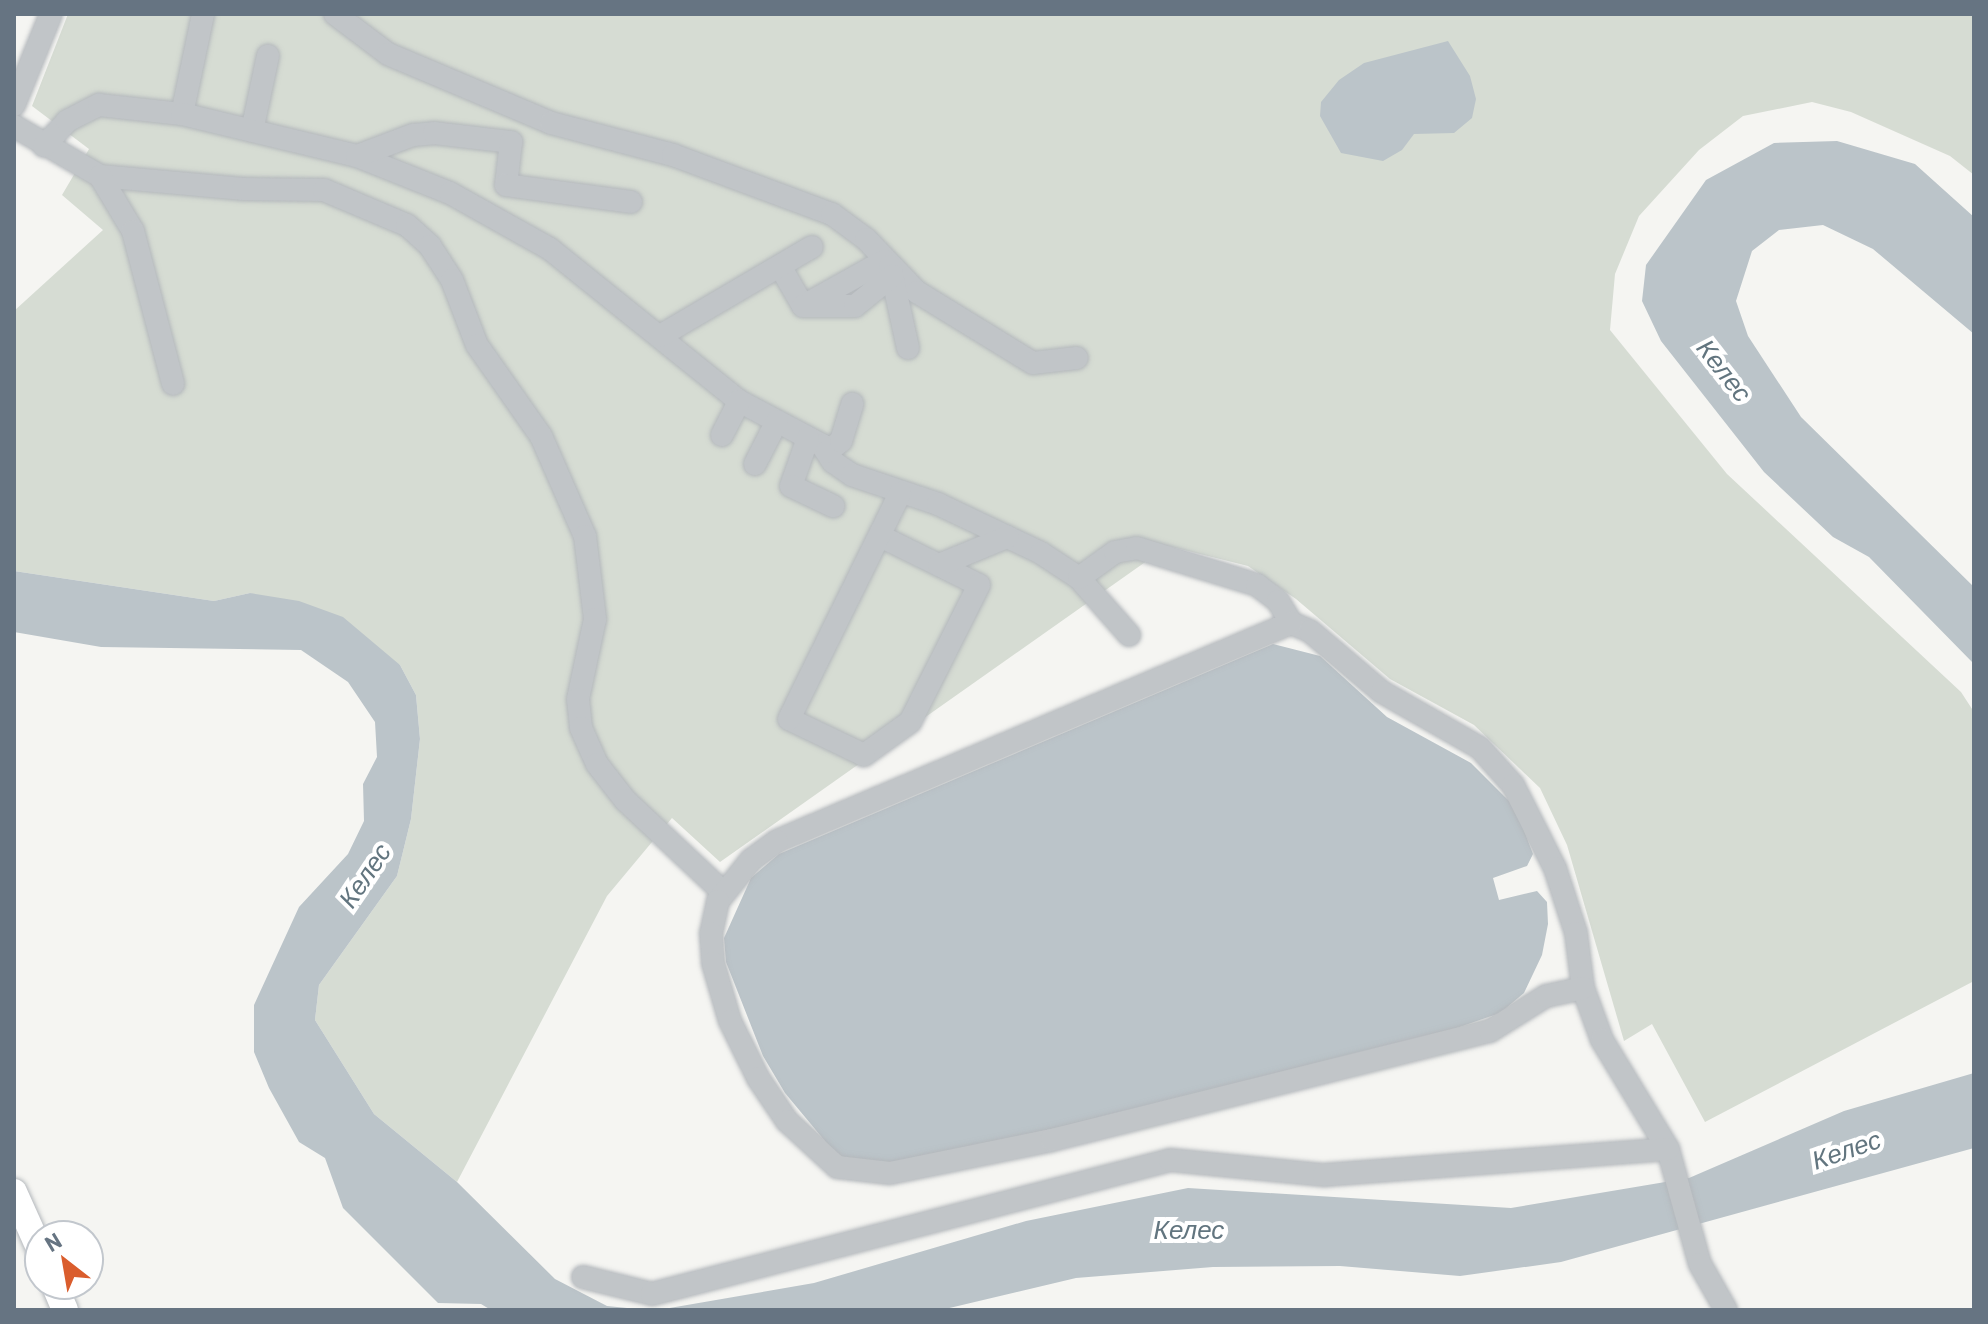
<!DOCTYPE html>
<html>
<head>
<meta charset="utf-8">
<style>
  body { margin:0 }
  #map { position:relative; width:1988px; height:1324px; overflow:hidden; background:#f5f5f2; font-family:Barlow,sans-serif }
  div>[style] { position:absolute }
  [style*='--x'] { left:calc(var(--x)*1px); top:calc(var(--y)*1px); width:calc(var(--w)*1px); rotate:calc(var(--a)*1deg) }
  .green>* { inset:0; background:#d6dcd3 }
  .water>* { inset:0; background:#bbc4c9 }
  .roads { filter:drop-shadow(0 0 2px #b4b8bc) drop-shadow(0 0 2px #b4b8bc) }
  .minor>* { height:22px; margin:-11px; padding:0 11px; transform-origin:11px; border-radius:11px; background:#c1c5c8 }
  .major>* { height:26px; margin:-13px; padding:0 13px; transform-origin:13px; border-radius:13px; background:#fff }
  span { translate:-50% -50%; white-space:nowrap; text-align:center; line-height:1.15; -webkit-text-stroke:8px #fff; paint-order:stroke }
  .water-label { font-size:26px; color:#62757f; font-style:italic }
  .frame { position:absolute; inset:0; border:16px solid #667482; pointer-events:none }
  .north { position:absolute; left:24px; top:1220px; width:80px; height:80px; box-sizing:border-box; background:#fff; border:2px solid #c2c7cd; border-radius:50%; rotate:329deg; font-size:22px; font-weight:700; line-height:32px; text-align:center; color:#667482 }
  .north::after { content:''; display:block; margin:auto; width:28px; height:36px; background:#da5d2d; clip-path:polygon(50% 0,100% 100%,50% 72%,0 100%) }
</style>
</head>
<body>
<div id="map">
  <div class="green">
    <i style="clip-path:polygon(68px 14px,1974px 14px,1974px 175px,1950px 156px,1851px 112px,1812px 102px,1743px 116px,1699px 150px,1639px 216px,1615px 274px,1610px 330px,1727px 474px,1961px 692px,1974px 712px,1974px 981px,1705px 1122px,1652px 1024px,1624px 1041px,1567px 845px,1540px 788px,1474px 725px,1390px 679px,1296px 599px,1248px 566px,1168px 546px,720px 862px,672px 818px,607px 896px,457px 1182px,374px 1114px,315px 1020px,319px 985px,397px 876px,411px 819px,420px 739px,416px 695px,400px 665px,250px 593px,214px 601px,14px 571px,14px 311px,103px 230px,62px 195px,89px 149px,32px 106px)"></i>
  </div>
  <div class="water">
    <i style="clip-path:polygon(1448px 41px,1470px 76px,1476px 99px,1472px 118px,1454px 133px,1414px 134px,1402px 150px,1383px 161px,1341px 153px,1320px 116px,1321px 102px,1339px 80px,1364px 63px)"></i>
    <i style="clip-path:polygon(1837px 141px,1915px 164px,1974px 217px,1974px 334px,1873px 249px,1823px 225px,1779px 230px,1752px 251px,1736px 301px,1748px 336px,1801px 417px,1974px 587px,1974px 664px,1869px 557px,1833px 537px,1764px 472px,1661px 341px,1642px 301px,1646px 265px,1706px 180px,1774px 143px)"></i>
    <i style="clip-path:polygon(14px 571px,214px 601px,250px 593px,299px 601px,343px 617px,400px 665px,416px 695px,420px 739px,411px 819px,397px 876px,319px 985px,315px 1020px,374px 1114px,457px 1182px,555px 1279px,607px 1306px,647px 1310px,491px 1310px,481px 1304px,438px 1303px,343px 1208px,325px 1158px,299px 1142px,269px 1088px,254px 1052px,254px 1005px,299px 907px,348px 854px,364px 821px,363px 784px,377px 757px,375px 722px,348px 682px,301px 650px,101px 647px,14px 632px)"></i>
    <i style="clip-path:polygon(1273px 644px,1320px 656px,1387px 717px,1471px 763px,1515px 807px,1533px 854px,1527px 866px,1493px 878px,1499px 900px,1537px 891px,1547px 902px,1548px 924px,1542px 955px,1524px 993px,1500px 1013px,1448px 1031px,1103px 1118px,895px 1162px,857px 1163px,835px 1153px,785px 1093px,763px 1056px,726px 962px,724px 938px,751px 878px,779px 854px)"></i>
    <i style="clip-path:polygon(1974px 1073px,1974px 1148px,1561px 1262px,1460px 1276px,1340px 1266px,1213px 1267px,1076px 1278px,941px 1310px,658px 1310px,814px 1283px,1026px 1221px,1188px 1188px,1511px 1208px,1689px 1178px,1844px 1111px)"></i>
  </div>
  <div class="roads">
    <div class="minor">
      <i style="--x:335;--y:14;--w:66;--a:37"></i>
      <i style="--x:388;--y:54;--w:177;--a:22.9"></i>
      <i style="--x:551;--y:123;--w:126;--a:14.7"></i>
      <i style="--x:673;--y:155;--w:170;--a:20.4"></i>
      <i style="--x:832;--y:214;--w:42;--a:36.3"></i>
      <i style="--x:866;--y:239;--w:74;--a:46.1"></i>
      <i style="--x:917;--y:292;--w:136;--a:31.5"></i>
      <i style="--x:1033;--y:363;--w:44;--a:-6.5"></i>
      <i style="--x:14;--y:105;--w:98;--a:-67.9"></i>
      <i style="--x:182;--y:114;--w:102;--a:-78.1"></i>
      <i style="--x:14;--y:126;--w:99;--a:30.2"></i>
      <i style="--x:100;--y:176;--w:144;--a:5.2"></i>
      <i style="--x:243;--y:189;--w:81;--a:0.7"></i>
      <i style="--x:324;--y:190;--w:90;--a:22.9"></i>
      <i style="--x:407;--y:225;--w:31;--a:42"></i>
      <i style="--x:430;--y:246;--w:40;--a:57.1"></i>
      <i style="--x:452;--y:280;--w:70;--a:69"></i>
      <i style="--x:477;--y:345;--w:111;--a:54.9"></i>
      <i style="--x:541;--y:436;--w:109;--a:66.3"></i>
      <i style="--x:585;--y:536;--w:84;--a:83.1"></i>
      <i style="--x:595;--y:619;--w:82;--a:102"></i>
      <i style="--x:578;--y:699;--w:29;--a:84"></i>
      <i style="--x:581;--y:728;--w:39;--a:66"></i>
      <i style="--x:597;--y:764;--w:46;--a:52.1"></i>
      <i style="--x:625;--y:800;--w:134;--a:43.2"></i>
      <i style="--x:252;--y:131;--w:77;--a:-78"></i>
      <i style="--x:44;--y:146;--w:34;--a:-47"></i>
      <i style="--x:67;--y:121;--w:36;--a:-27"></i>
      <i style="--x:99;--y:105;--w:83;--a:6.2"></i>
      <i style="--x:182;--y:114;--w:180;--a:13.5"></i>
      <i style="--x:357;--y:156;--w:100;--a:21.7"></i>
      <i style="--x:450;--y:193;--w:115;--a:29.2"></i>
      <i style="--x:550;--y:249;--w:243;--a:38.8"></i>
      <i style="--x:739;--y:401;--w:94;--a:27.9"></i>
      <i style="--x:822;--y:445;--w:20;--a:57"></i>
      <i style="--x:833;--y:462;--w:23;--a:34"></i>
      <i style="--x:852;--y:475;--w:91;--a:18.6"></i>
      <i style="--x:938;--y:504;--w:114;--a:25.4"></i>
      <i style="--x:1041;--y:553;--w:45;--a:33.3"></i>
      <i style="--x:1079;--y:578;--w:76;--a:48.7"></i>
      <i style="--x:357;--y:156;--w:60;--a:-20.6"></i>
      <i style="--x:413;--y:135;--w:21;--a:-5"></i>
      <i style="--x:434;--y:133;--w:78;--a:6.7"></i>
      <i style="--x:511;--y:142;--w:43;--a:96.6"></i>
      <i style="--x:506;--y:185;--w:126;--a:7.7"></i>
      <i style="--x:100;--y:176;--w:64;--a:59"></i>
      <i style="--x:133;--y:231;--w:158;--a:75.3"></i>
      <i style="--x:780;--y:266;--w:46;--a:60.1"></i>
      <i style="--x:803;--y:306;--w:93;--a:-29.1"></i>
      <i style="--x:890;--y:266;--w:84;--a:77.6"></i>
      <i style="--x:803;--y:306;--w:52;--a:0"></i>
      <i style="--x:855;--y:306;--w:48;--a:-39"></i>
      <i style="--x:660;--y:336;--w:176;--a:-30.4"></i>
      <i style="--x:722;--y:435;--w:38;--a:-63"></i>
      <i style="--x:808;--y:438;--w:51;--a:109.5"></i>
      <i style="--x:791;--y:486;--w:47;--a:25.5"></i>
      <i style="--x:827;--y:452;--w:18;--a:-38"></i>
      <i style="--x:841;--y:441;--w:39;--a:-73"></i>
      <i style="--x:755;--y:464;--w:48;--a:-62.9"></i>
      <i style="--x:880;--y:536;--w:110;--a:26.3"></i>
      <i style="--x:979;--y:585;--w:153;--a:116.7"></i>
      <i style="--x:910;--y:722;--w:57;--a:144.3"></i>
      <i style="--x:864;--y:755;--w:83;--a:-154.4"></i>
      <i style="--x:789;--y:719;--w:252;--a:-63.8"></i>
      <i style="--x:939;--y:565;--w:74;--a:-22.4"></i>
      <i style="--x:1079;--y:578;--w:44;--a:-35.8"></i>
      <i style="--x:1115;--y:552;--w:22;--a:-10"></i>
      <i style="--x:1137;--y:548;--w:126;--a:17.1"></i>
      <i style="--x:1257;--y:585;--w:26;--a:37"></i>
      <i style="--x:1278;--y:601;--w:26;--a:59"></i>
      <i style="--x:1291;--y:623;--w:21;--a:23"></i>
      <i style="--x:1310;--y:631;--w:94;--a:40.3"></i>
      <i style="--x:1382;--y:692;--w:113;--a:29.7"></i>
      <i style="--x:1480;--y:748;--w:50;--a:48.3"></i>
      <i style="--x:1513;--y:785;--w:93;--a:63.2"></i>
      <i style="--x:1555;--y:868;--w:68;--a:72.1"></i>
      <i style="--x:1576;--y:933;--w:55;--a:82.7"></i>
      <i style="--x:1583;--y:988;--w:55;--a:69.9"></i>
      <i style="--x:1602;--y:1040;--w:127;--a:58.8"></i>
      <i style="--x:1668;--y:1149;--w:119;--a:74.5"></i>
      <i style="--x:1700;--y:1264;--w:53;--a:60.5"></i>
      <i style="--x:1291;--y:623;--w:558;--a:157.02"></i>
      <i style="--x:777;--y:841;--w:32;--a:144"></i>
      <i style="--x:751;--y:860;--w:53;--a:128.8"></i>
      <i style="--x:718;--y:901;--w:33;--a:102"></i>
      <i style="--x:711;--y:933;--w:30;--a:86"></i>
      <i style="--x:713;--y:963;--w:60;--a:73.7"></i>
      <i style="--x:730;--y:1021;--w:64;--a:63.8"></i>
      <i style="--x:758;--y:1078;--w:52;--a:56"></i>
      <i style="--x:787;--y:1121;--w:68;--a:42.6"></i>
      <i style="--x:837;--y:1167;--w:53;--a:6.5"></i>
      <i style="--x:890;--y:1173;--w:165;--a:-11.5"></i>
      <i style="--x:1052;--y:1140;--w:451;--a:-14"></i>
      <i style="--x:1490;--y:1031;--w:66;--a:-32"></i>
      <i style="--x:1546;--y:996;--w:38;--a:-12"></i>
      <i style="--x:583;--y:1277;--w:71;--a:13.8"></i>
      <i style="--x:652;--y:1294;--w:535;--a:-14.5"></i>
      <i style="--x:1170;--y:1160;--w:155;--a:5.6"></i>
      <i style="--x:1324;--y:1175;--w:345;--a:-4.3"></i>
    </div>
    <div class="major">
      <i style="--x:14;--y:1192;--w:64;--a:65.9"></i>
      <i style="--x:54;--y:1284;--w:28;--a:67"></i>
    </div>
  </div>
  <div class="water-label">
    <span style="left:1725px;top:370px;rotate:52deg">Келес</span>
    <span style="left:364px;top:875px;rotate:-56deg">Келес</span>
    <span style="left:1846px;top:1149px;rotate:-19deg">Келес</span>
    <span style="left:1189px;top:1229px">Келес</span>
  </div>
  <div class="frame"></div>
  <div class="north">N</div>
</div>
</body>
</html>
